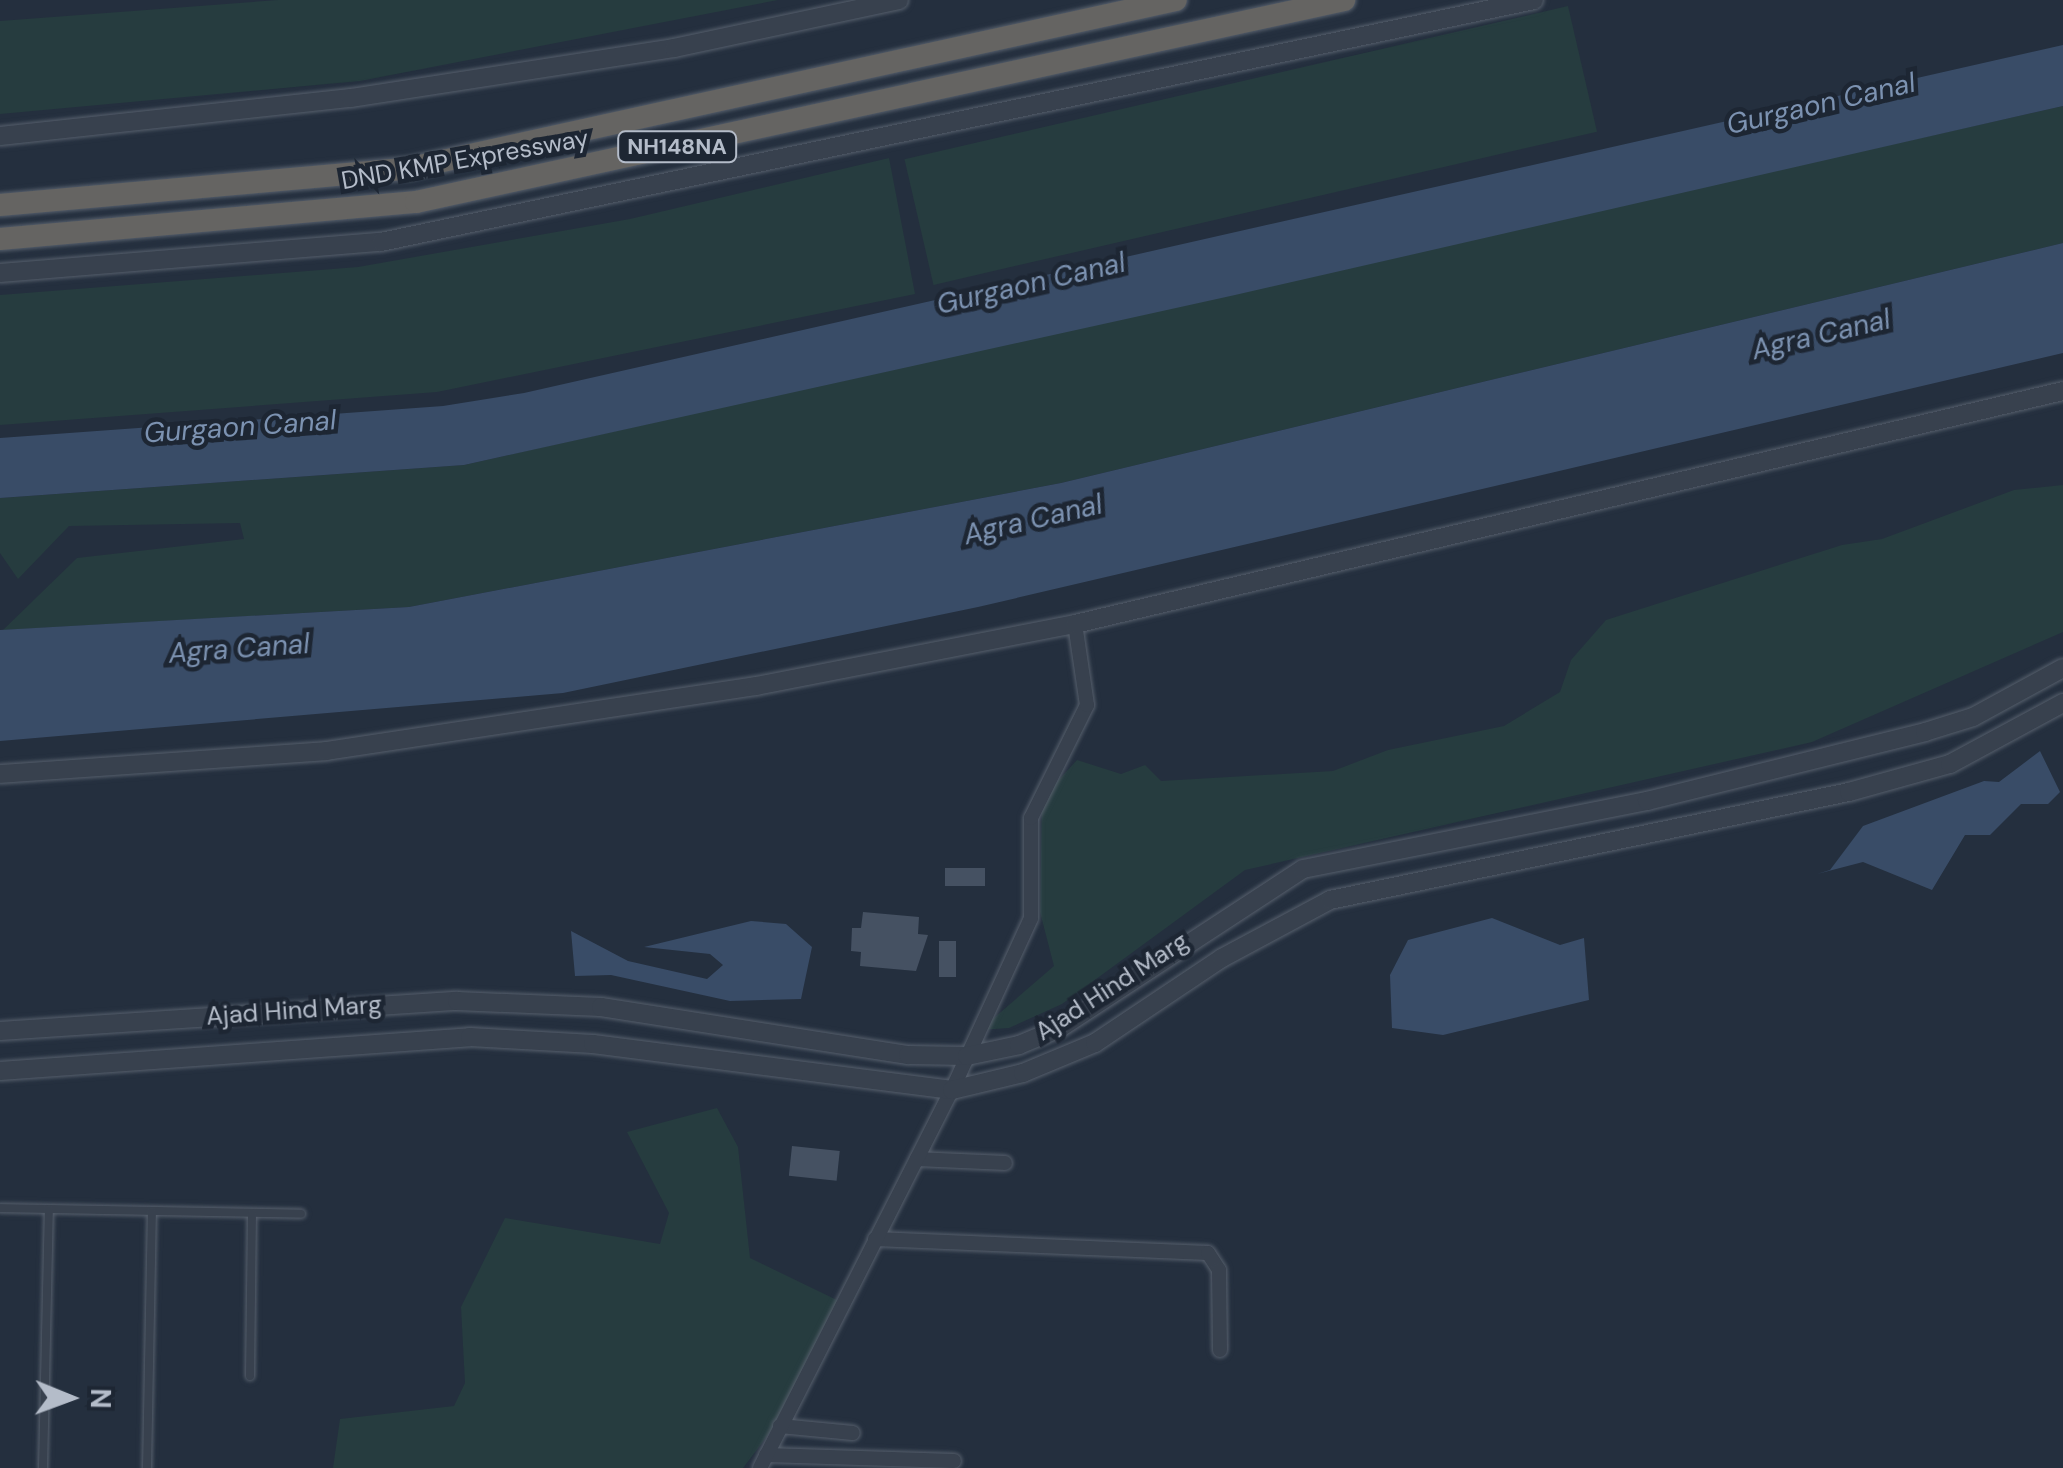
<!DOCTYPE html>
<html>
<head>
<meta charset="utf-8">
<style>
  body { margin:0 }
  #map { position:relative; width:2063px; height:1468px; overflow:hidden; background:#242f3e; font-family:"DM Sans",sans-serif }
  div>[style] { position:absolute }
  [style*='--x'] { left:calc(var(--x)*1px); top:calc(var(--y)*1px); width:calc(var(--w)*1px); rotate:calc(var(--a)*1deg) }
  .green>* { inset:0; background:#263c3f; transform-origin:0 0 }
  .water>* { inset:0; background:#394c67 }
  .building>* { inset:0; background:#455162; transform-origin:0 0 }
  .roads { filter:drop-shadow(0 0 2px #565f6c) drop-shadow(0 0 2px #565f6c) }
  .service>* { height:8px; margin:-4px; padding:0 4px; transform-origin:4px; border-radius:4px; background:#38414e }
  .minor>* { height:14px; margin:-7px; padding:0 7px; transform-origin:7px; border-radius:7px; background:#38414e }
  .tertiary>* { height:18px; margin:-9px; padding:0 9px; transform-origin:9px; border-radius:9px; background:#38414e }
  .trunk>* { height:22px; margin:-11px; padding:0 11px; transform-origin:11px; border-radius:11px; background:#656462 }
  span { translate:-50% -50%; white-space:nowrap; text-align:center; line-height:1.15; -webkit-text-stroke:9px #1d2633; paint-order:stroke }
  .shield-label span { padding:2px 8px; background:#1d2633; border:2px solid; border-radius:8px; -webkit-text-stroke-width:0 }
  .shield-label { font-size:22px; color:#b4bcc9; font-weight:700 }
  .street-label { font-size:25px; color:#b4bcc9 }
  .water-label { font-size:28px; color:#7c92b1; font-style:italic }
  .north { position:absolute; left:20px; top:1348px; width:100px; height:100px; -webkit-text-stroke:8px #1d2633; paint-order:stroke; rotate:91deg; font-size:28px; font-weight:700; line-height:40px; text-align:center; color:#b4bcc9 }
  .north::after { content:''; display:block; margin:auto; width:35px; height:45px; background:#b4bcc9; clip-path:polygon(50% 0,100% 100%,50% 72%,0 100%) }
</style>
</head>
<body>
<div id="map">
  <div class="green">
    <i style="clip-path:polygon(278px 0,778px 0,360px 81px,0 114px,0 21px)"></i>
    <i style="left:1568px;top:6px;width:129px;height:681px;rotate:77deg"></i>
    <i style="clip-path:polygon(2063px 106px,2063px 243px,1061px 483px,409px 607px,3px 630px,77px 558px,244px 539px,240px 523px,69px 526px,18px 579px,0 553px,0 498px,464px 465px)"></i>
    <i style="clip-path:polygon(889px 158px,915px 294px,437px 392px,0 425px,0 295px,358px 267px,630px 219px)"></i>
    <i style="clip-path:polygon(2063px 485px,2063px 632px,1812px 742px,1245px 870px,1062px 1004px,1009px 1028px,980px 1030px,1054px 966px,1040px 912px,1042px 798px,1077px 760px,1121px 774px,1145px 765px,1161px 781px,1333px 771px,1388px 750px,1504px 726px,1560px 692px,1571px 660px,1606px 620px,1842px 545px,1882px 539px,2014px 490px)"></i>
    <i style="clip-path:polygon(717px 1108px,738px 1147px,750px 1258px,843px 1303px,789px 1407px,743px 1468px,333px 1468px,340px 1419px,454px 1406px,465px 1383px,461px 1307px,505px 1218px,660px 1244px,669px 1213px,627px 1132px)"></i>
  </div>
  <div class="water">
    <i style="clip-path:polygon(2063px 45px,2063px 106px,1235px 295px,464px 465px,0 498px,0 438px,443px 406px,524px 393px)"></i>
    <i style="clip-path:polygon(2063px 243px,2063px 353px,978px 607px,563px 693px,0 741px,0 630px,409px 607px,1061px 483px)"></i>
    <i style="clip-path:polygon(2040px 751px,2060px 792px,2048px 804px,2021px 804px,1990px 835px,1965px 835px,1932px 890px,1863px 862px,1817px 874px,1830px 870px,1863px 826px,1984px 781px,1999px 782px)"></i>
    <i style="clip-path:polygon(1492px 918px,1560px 945px,1584px 938px,1589px 1000px,1443px 1035px,1392px 1028px,1390px 975px,1408px 940px)"></i>
    <i style="clip-path:polygon(751px 921px,786px 924px,812px 947px,801px 999px,730px 1001px,611px 975px,575px 976px,571px 931px,628px 961px,707px 979px,723px 965px,710px 954px,644px 947px)"></i>
  </div>
  <div class="building">
    <i style="left:945px;top:868px;width:40px;height:18px"></i>
    <i style="clip-path:polygon(863px 912px,919px 917px,918px 934px,928px 935px,916px 971px,860px 966px,861px 952px,851px 951px,852px 928px,861px 928px)"></i>
    <i style="left:939px;top:941px;width:17px;height:36px"></i>
    <i style="left:792px;top:1146px;width:48px;height:30px;rotate:6deg"></i>
  </div>
  <div class="roads">
    <div class="service">
      <i style="--x:0;--y:1208;--w:301;--a:1.1"></i>
      <i style="--x:250;--y:1376;--w:163;--a:-89.3"></i>
      <i style="--x:43;--y:1468;--w:259;--a:-88.7"></i>
      <i style="--x:147;--y:1468;--w:257;--a:-88.9"></i>
    </div>
    <div class="minor">
      <i style="--x:917;--y:1159;--w:88;--a:2.6"></i>
      <i style="--x:875;--y:1239;--w:333;--a:2.4"></i>
      <i style="--x:1208;--y:1253;--w:20;--a:57"></i>
      <i style="--x:1219;--y:1270;--w:80;--a:89.3"></i>
      <i style="--x:780;--y:1426;--w:73;--a:5.5"></i>
      <i style="--x:766;--y:1455;--w:188;--a:1.8"></i>
      <i style="--x:760;--y:1468;--w:424;--a:-63.1"></i>
      <i style="--x:952;--y:1090;--w:189;--a:-65.3"></i>
      <i style="--x:1031;--y:918;--w:100;--a:-90"></i>
      <i style="--x:1031;--y:818;--w:126;--a:-63.6"></i>
      <i style="--x:1087;--y:705;--w:82;--a:-98.4"></i>
    </div>
    <div class="tertiary">
      <i style="--x:0;--y:136;--w:353;--a:-6.2"></i>
      <i style="--x:351;--y:98;--w:327;--a:-8.8"></i>
      <i style="--x:674;--y:48;--w:230;--a:-12"></i>
      <i style="--x:0;--y:273;--w:382;--a:-4.7"></i>
      <i style="--x:381;--y:242;--w:1178;--a:-11.85"></i>
      <i style="--x:0;--y:774;--w:327;--a:-4"></i>
      <i style="--x:326;--y:751;--w:435;--a:-8.6"></i>
      <i style="--x:756;--y:686;--w:325;--a:-11"></i>
      <i style="--x:1075;--y:624;--w:1015;--a:-13.27"></i>
      <i style="--x:0;--y:1031;--w:458;--a:-3.8"></i>
      <i style="--x:457;--y:1001;--w:144;--a:2.4"></i>
      <i style="--x:601;--y:1007;--w:311;--a:8.9"></i>
      <i style="--x:908;--y:1055;--w:59;--a:1"></i>
      <i style="--x:967;--y:1056;--w:53;--a:-11.9"></i>
      <i style="--x:1019;--y:1045;--w:44;--a:-22.5"></i>
      <i style="--x:1060;--y:1028;--w:290;--a:-33.2"></i>
      <i style="--x:1303;--y:869;--w:351;--a:-11.2"></i>
      <i style="--x:1647;--y:801;--w:286;--a:-13.9"></i>
      <i style="--x:1925;--y:732;--w:50;--a:-17.4"></i>
      <i style="--x:1973;--y:717;--w:102;--a:-28.6"></i>
      <i style="--x:0;--y:1071;--w:471;--a:-4.1"></i>
      <i style="--x:470;--y:1037;--w:123;--a:3.3"></i>
      <i style="--x:593;--y:1044;--w:362;--a:7.3"></i>
      <i style="--x:952;--y:1090;--w:73;--a:-13.5"></i>
      <i style="--x:1023;--y:1073;--w:78;--a:-22.6"></i>
      <i style="--x:1095;--y:1043;--w:153;--a:-33.8"></i>
      <i style="--x:1222;--y:958;--w:123;--a:-28.2"></i>
      <i style="--x:1330;--y:900;--w:530;--a:-11.76"></i>
      <i style="--x:1849;--y:792;--w:105;--a:-15.5"></i>
      <i style="--x:1950;--y:764;--w:128;--a:-28.4"></i>
    </div>
    <div class="trunk">
      <i style="--x:0;--y:205;--w:413;--a:-5.1"></i>
      <i style="--x:411;--y:168;--w:783;--a:-12.39"></i>
      <i style="--x:0;--y:239;--w:418;--a:-5.1"></i>
      <i style="--x:416;--y:202;--w:950;--a:-12.28"></i>
    </div>
  </div>
  <div class="shield-label">
    <span style="left:677px;top:147px">NH148NA</span>
  </div>
  <div class="street-label">
    <span style="left:465px;top:160px;rotate:-10deg">DND KMP Expressway</span>
    <span style="left:1112px;top:987px;rotate:-33deg">Ajad Hind Marg</span>
    <span style="left:294px;top:1011px;rotate:-4deg">Ajad Hind Marg</span>
  </div>
  <div class="water-label">
    <span style="left:1821px;top:104px;rotate:-13deg">Gurgaon Canal</span>
    <span style="left:1031px;top:284px;rotate:-13deg">Gurgaon Canal</span>
    <span style="left:1821px;top:335px;rotate:-13deg">Agra Canal</span>
    <span style="left:240px;top:427px;rotate:-4deg">Gurgaon Canal</span>
    <span style="left:1033px;top:520px;rotate:-13deg">Agra Canal</span>
    <span style="left:239px;top:649px;rotate:-4deg">Agra Canal</span>
  </div>
  <div class="north">N</div>
</div>
</body>
</html>
